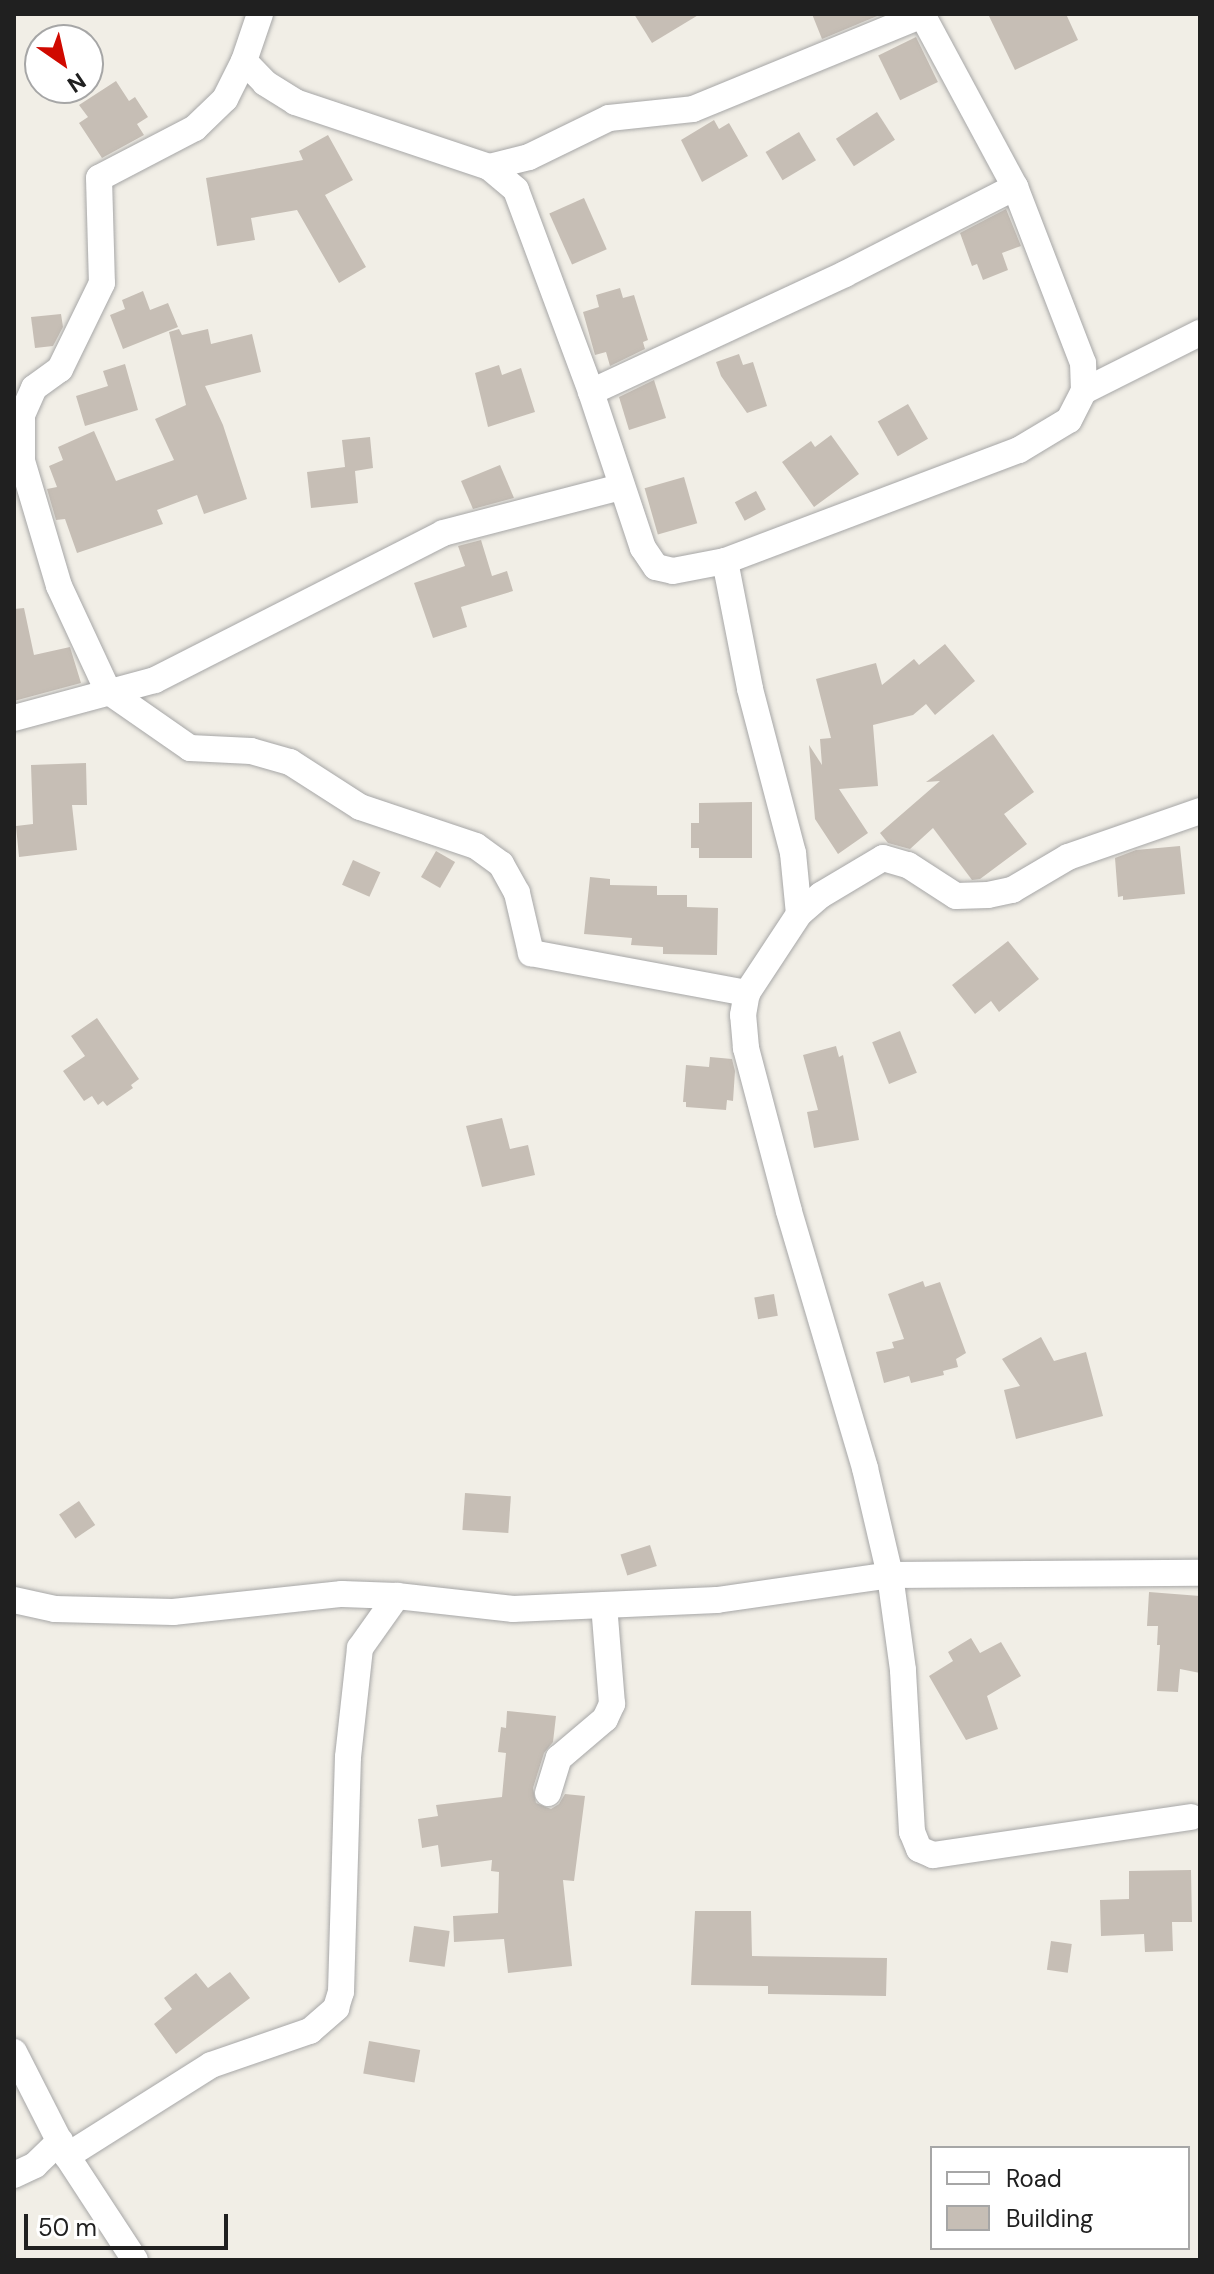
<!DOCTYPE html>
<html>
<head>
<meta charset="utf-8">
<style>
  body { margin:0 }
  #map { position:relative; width:1214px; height:2274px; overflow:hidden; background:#f1eee6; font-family:"DM Sans",sans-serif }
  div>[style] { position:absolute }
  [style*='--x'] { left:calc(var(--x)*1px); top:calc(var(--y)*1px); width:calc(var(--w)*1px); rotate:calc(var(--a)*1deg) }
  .building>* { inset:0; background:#c6beb5; transform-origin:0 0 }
  .roads { filter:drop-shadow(0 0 2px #a7a7a7) drop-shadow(0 0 2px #a7a7a7) }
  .street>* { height:26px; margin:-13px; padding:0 13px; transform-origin:13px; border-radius:13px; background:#fff }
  span { translate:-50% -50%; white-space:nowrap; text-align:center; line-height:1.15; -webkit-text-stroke:6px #fff; paint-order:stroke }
  .frame { position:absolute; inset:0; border:16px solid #202020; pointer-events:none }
  .legend { position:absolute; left:930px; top:2146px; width:260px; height:104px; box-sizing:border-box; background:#fff; border:2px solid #a6a6a6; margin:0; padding:10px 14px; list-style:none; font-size:24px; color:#202020 }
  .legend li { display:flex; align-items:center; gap:16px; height:40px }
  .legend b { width:40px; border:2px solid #a6a6a6 }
  .north { position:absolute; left:24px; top:24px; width:80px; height:80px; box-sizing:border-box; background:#fff; border:2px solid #a6a6a6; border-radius:50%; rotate:146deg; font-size:22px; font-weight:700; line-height:32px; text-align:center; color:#202020 }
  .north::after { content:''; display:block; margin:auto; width:28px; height:36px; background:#d00900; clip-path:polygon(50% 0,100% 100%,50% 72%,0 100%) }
  .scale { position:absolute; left:24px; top:2214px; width:204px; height:36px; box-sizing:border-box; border:4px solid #202020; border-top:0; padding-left:10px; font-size:24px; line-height:28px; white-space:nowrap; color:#202020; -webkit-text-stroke:6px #fff; paint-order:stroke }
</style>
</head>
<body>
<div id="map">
  <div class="building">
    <i style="clip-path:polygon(634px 14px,700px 14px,652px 43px)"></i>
    <i style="clip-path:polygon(812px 14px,882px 14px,822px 39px)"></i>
    <i style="clip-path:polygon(988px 14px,1066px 14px,1078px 40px,1015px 70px)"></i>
    <i style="left:916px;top:37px;width:50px;height:42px;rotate:64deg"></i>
    <i style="clip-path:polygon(116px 81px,129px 101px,135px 97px,148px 117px,137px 124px,144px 135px,102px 158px,79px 123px,88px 117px,79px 105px)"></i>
    <i style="left:877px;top:112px;width:33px;height:49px;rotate:57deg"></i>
    <i style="clip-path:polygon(714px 120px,719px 129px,729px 123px,748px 156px,702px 182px,681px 140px)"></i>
    <i style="left:799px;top:132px;width:33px;height:39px;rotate:59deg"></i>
    <i style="clip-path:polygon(328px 135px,353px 180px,325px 195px,366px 267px,339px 283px,297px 210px,251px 218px,255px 240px,217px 246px,206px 178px,303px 160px,299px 151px)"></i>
    <i style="left:584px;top:198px;width:56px;height:38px;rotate:66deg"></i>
    <i style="clip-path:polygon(1006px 209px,1021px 246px,1002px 253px,1008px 270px,983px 280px,977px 264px,972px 266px,960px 233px)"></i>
    <i style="clip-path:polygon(620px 288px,623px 298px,634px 295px,648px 340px,643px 342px,645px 349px,610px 366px,606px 352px,595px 355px,583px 312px,599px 307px,596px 295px)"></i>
    <i style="clip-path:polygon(143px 291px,150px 310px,168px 303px,178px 327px,123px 349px,110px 315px,125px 309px,122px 300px)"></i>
    <i style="clip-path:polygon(61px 314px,63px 327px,53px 346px,35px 348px,31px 317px)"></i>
    <i style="clip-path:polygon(179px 329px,182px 335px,208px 329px,211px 344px,252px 334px,261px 372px,205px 386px,223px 425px,247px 499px,204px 514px,197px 495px,157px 510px,163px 524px,77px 553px,65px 519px,56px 520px,47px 489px,57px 487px,49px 466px,63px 460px,58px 447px,94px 431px,116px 481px,174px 460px,155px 419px,186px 405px,169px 332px)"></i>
    <i style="clip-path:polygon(739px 354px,743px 365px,753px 362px,767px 406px,747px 413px,721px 376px,716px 362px)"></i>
    <i style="clip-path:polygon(125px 364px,138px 410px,85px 426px,76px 396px,108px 386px,103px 371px)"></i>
    <i style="clip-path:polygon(499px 365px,502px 375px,521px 368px,535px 412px,488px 427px,475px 373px)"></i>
    <i style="clip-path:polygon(654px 380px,666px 418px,629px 430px,619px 397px)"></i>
    <i style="left:908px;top:404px;width:40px;height:35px;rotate:60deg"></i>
    <i style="clip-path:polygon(831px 435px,859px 474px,814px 507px,782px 462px,811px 441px,815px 447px)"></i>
    <i style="clip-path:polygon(370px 437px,373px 468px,355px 471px,358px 503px,311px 508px,307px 472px,345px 467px,342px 440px)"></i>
    <i style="clip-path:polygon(500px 465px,514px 498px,473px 509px,461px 481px)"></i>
    <i style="left:684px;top:477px;width:48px;height:41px;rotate:74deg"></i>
    <i style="left:756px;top:491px;width:21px;height:24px;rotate:62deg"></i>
    <i style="clip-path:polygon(481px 540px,492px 576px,507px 571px,513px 591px,461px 607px,467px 627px,433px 638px,414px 583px,465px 566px,458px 546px)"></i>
    <i style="clip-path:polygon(24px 608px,34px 655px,70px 647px,81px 683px,14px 701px,14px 609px)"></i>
    <i style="clip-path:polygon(945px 644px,975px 681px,935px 715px,926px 704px,913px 715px,873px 725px,878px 786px,839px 789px,868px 833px,838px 854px,815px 819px,809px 745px,822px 765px,820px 739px,831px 738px,816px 679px,876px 663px,882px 685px,914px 659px,919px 665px)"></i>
    <i style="clip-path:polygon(993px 734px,1034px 792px,1004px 814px,1027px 844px,980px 879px,972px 880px,933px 828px,910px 849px,888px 843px,880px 833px,940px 781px,926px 782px)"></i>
    <i style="clip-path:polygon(86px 763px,87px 805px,72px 805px,77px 850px,19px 857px,16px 826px,33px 824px,31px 765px)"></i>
    <i style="clip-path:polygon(752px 802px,752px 858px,699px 858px,699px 848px,691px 848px,691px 823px,699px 823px,699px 803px)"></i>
    <i style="clip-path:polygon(1180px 846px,1185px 894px,1123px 900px,1123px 896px,1118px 897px,1115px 858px,1136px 850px)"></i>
    <i style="left:436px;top:851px;width:22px;height:30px;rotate:30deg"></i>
    <i style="left:353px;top:860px;width:30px;height:27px;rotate:24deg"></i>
    <i style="clip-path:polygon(590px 877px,610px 879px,610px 885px,657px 886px,657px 895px,687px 895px,687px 907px,718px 908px,717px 955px,663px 954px,663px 947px,631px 945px,632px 938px,584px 934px)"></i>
    <i style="clip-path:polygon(1008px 941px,1039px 979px,999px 1012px,991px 1001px,975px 1014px,952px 985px)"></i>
    <i style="clip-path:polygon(97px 1018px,139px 1079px,131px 1085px,133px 1088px,107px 1106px,103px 1101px,98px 1105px,92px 1096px,84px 1101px,63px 1071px,85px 1056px,71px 1036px)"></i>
    <i style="left:900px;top:1031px;width:45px;height:30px;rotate:68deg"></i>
    <i style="clip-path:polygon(836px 1046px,839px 1057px,843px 1055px,859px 1140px,814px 1148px,807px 1112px,818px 1110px,803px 1055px)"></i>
    <i style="clip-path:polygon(710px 1057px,732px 1059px,735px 1071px,733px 1101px,727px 1100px,726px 1110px,686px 1107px,686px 1102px,683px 1102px,686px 1065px,709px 1067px)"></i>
    <i style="clip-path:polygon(502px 1118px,510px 1149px,528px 1145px,535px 1175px,482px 1187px,466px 1126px)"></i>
    <i style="clip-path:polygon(923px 1281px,925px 1287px,940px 1282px,966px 1353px,956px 1359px,958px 1367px,943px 1371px,944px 1375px,911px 1383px,909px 1376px,884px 1383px,876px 1352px,894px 1348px,892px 1342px,904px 1339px,888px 1294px)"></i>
    <i style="left:774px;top:1294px;width:22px;height:20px;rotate:80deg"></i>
    <i style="clip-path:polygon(1041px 1337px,1054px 1361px,1086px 1352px,1103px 1416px,1016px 1439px,1004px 1390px,1020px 1386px,1002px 1359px)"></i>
    <i style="left:465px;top:1493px;width:46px;height:37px;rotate:4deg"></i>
    <i style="left:79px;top:1501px;width:29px;height:24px;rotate:56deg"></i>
    <i style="left:650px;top:1545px;width:22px;height:31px;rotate:72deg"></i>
    <i style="clip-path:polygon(1149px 1592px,1200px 1596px,1200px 1673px,1180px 1669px,1178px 1692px,1157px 1691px,1160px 1645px,1157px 1645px,1158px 1626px,1147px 1626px)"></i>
    <i style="clip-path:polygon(971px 1638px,980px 1653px,1001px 1642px,1021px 1676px,987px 1696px,998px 1729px,966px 1740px,929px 1676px,953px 1661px,948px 1652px)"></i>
    <i style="clip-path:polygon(507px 1711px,556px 1716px,553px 1742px,544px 1753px,533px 1788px,536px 1803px,551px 1809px,559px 1804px,565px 1794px,585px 1796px,574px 1881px,563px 1880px,572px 1966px,508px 1973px,504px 1939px,454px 1942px,453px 1916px,498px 1913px,499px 1872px,491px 1871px,492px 1860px,441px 1867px,438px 1845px,422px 1848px,418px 1819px,438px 1816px,436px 1805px,502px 1797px,506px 1753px,498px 1752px,501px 1727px,506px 1728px)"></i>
    <i style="clip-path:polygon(1191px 1870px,1192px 1922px,1172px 1922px,1173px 1951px,1145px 1952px,1144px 1934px,1101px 1936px,1100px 1900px,1129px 1899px,1129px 1871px)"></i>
    <i style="clip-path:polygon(695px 1911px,751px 1911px,752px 1956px,887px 1958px,886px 1996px,768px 1994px,768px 1986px,691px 1985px)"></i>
    <i style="left:414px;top:1926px;width:36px;height:36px;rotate:8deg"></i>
    <i style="left:1051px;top:1941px;width:21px;height:29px;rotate:8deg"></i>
    <i style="clip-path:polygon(230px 1972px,250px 1998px,176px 2054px,154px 2024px,172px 2009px,164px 1998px,196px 1973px,208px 1988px)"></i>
    <i style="left:369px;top:2041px;width:52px;height:33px;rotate:10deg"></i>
  </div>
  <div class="roads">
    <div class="street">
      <i style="--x:260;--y:14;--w:50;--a:108.8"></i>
      <i style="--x:244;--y:61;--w:42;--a:116.6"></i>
      <i style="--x:225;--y:99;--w:42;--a:136"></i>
      <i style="--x:195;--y:128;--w:108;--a:152.5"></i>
      <i style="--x:99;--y:178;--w:105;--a:88.4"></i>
      <i style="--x:102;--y:283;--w:96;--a:116"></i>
      <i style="--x:60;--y:369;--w:32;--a:144"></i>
      <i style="--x:34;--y:388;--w:30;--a:114"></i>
      <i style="--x:22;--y:415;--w:46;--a:90"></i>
      <i style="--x:22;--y:461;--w:130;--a:73.5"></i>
      <i style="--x:59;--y:586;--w:116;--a:65"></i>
      <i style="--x:108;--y:691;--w:100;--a:34.8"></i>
      <i style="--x:190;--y:748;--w:61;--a:2.8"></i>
      <i style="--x:251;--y:751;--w:41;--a:15.8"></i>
      <i style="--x:290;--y:762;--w:83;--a:32.7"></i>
      <i style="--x:360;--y:807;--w:122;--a:18.6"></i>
      <i style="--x:476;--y:846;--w:31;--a:36"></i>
      <i style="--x:501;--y:864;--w:33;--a:61"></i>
      <i style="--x:517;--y:893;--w:62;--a:76.9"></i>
      <i style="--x:531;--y:953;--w:220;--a:10.5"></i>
      <i style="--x:244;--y:61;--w:30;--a:46"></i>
      <i style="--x:265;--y:83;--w:36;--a:32"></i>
      <i style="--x:295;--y:102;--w:205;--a:18.5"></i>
      <i style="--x:489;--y:167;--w:35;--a:40"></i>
      <i style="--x:516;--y:190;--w:215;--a:69.6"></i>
      <i style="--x:591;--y:392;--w:164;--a:71.6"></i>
      <i style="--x:643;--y:548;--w:23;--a:56"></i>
      <i style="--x:656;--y:567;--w:17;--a:13"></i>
      <i style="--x:673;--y:571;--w:53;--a:-10.9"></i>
      <i style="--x:725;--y:561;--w:314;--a:-20.7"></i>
      <i style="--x:1019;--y:450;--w:58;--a:-31"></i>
      <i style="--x:1069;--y:420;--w:33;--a:-63"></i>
      <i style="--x:1084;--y:391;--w:28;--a:-92"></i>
      <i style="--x:1083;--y:363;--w:189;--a:-111.1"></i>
      <i style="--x:1015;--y:187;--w:196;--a:-118.3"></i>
      <i style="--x:489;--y:167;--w:41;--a:-14"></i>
      <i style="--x:529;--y:157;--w:89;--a:-26"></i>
      <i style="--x:609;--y:118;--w:84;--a:-6.1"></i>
      <i style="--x:693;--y:109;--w:248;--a:-22.3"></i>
      <i style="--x:1084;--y:391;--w:130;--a:-26.6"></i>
      <i style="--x:591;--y:392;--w:280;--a:-24.9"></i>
      <i style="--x:845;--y:274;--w:191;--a:-27.1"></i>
      <i style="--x:725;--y:561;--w:130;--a:78.9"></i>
      <i style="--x:750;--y:689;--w:170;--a:75.3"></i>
      <i style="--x:793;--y:853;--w:61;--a:84.4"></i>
      <i style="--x:14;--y:718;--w:146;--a:-15.1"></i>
      <i style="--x:155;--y:680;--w:323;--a:-27"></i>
      <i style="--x:443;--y:533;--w:184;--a:-14.5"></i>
      <i style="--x:14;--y:1600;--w:42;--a:12.4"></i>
      <i style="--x:55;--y:1609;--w:118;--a:1.5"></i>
      <i style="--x:173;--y:1612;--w:170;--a:-6.1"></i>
      <i style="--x:342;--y:1594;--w:55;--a:2.1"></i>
      <i style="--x:397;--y:1596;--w:117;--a:6.4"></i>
      <i style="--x:513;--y:1609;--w:204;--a:-2.5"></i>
      <i style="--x:717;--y:1600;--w:175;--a:-8.2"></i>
      <i style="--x:890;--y:1575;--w:310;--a:-0.4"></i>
      <i style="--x:548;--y:1793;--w:37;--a:-73"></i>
      <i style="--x:559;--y:1758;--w:60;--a:-40.3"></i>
      <i style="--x:605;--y:1719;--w:17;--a:-65"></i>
      <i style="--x:612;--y:1704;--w:99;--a:-94.6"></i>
      <i style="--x:1191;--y:1817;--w:261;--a:171.6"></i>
      <i style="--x:933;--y:1855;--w:15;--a:-157"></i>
      <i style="--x:919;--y:1849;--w:18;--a:-112"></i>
      <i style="--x:912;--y:1832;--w:162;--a:-93.2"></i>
      <i style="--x:903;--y:1670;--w:96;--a:-97.8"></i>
      <i style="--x:890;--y:1575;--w:110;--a:-103.2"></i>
      <i style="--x:865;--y:1468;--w:268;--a:-106.5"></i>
      <i style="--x:789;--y:1211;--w:169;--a:-104.8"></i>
      <i style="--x:746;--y:1048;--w:33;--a:-95"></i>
      <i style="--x:743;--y:1015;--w:22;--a:-80"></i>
      <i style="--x:747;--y:993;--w:95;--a:-56.6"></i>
      <i style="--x:799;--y:914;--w:29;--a:-41"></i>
      <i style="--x:821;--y:895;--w:72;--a:-30.8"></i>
      <i style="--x:883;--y:858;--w:26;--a:16"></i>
      <i style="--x:908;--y:865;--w:57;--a:32.9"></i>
      <i style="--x:956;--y:896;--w:32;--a:-2"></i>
      <i style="--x:988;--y:895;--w:25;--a:-12"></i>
      <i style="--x:1012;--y:890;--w:65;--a:-30.5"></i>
      <i style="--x:1068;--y:857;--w:140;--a:-19.2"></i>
      <i style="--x:14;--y:2052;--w:117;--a:63"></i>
      <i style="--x:67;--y:2156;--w:124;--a:56.8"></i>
      <i style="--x:67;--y:2156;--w:170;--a:-32.3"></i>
      <i style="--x:211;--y:2065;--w:105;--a:-19"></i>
      <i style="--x:310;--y:2031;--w:35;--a:-41"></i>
      <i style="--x:336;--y:2008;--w:17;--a:-73"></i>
      <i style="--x:341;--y:1992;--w:235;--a:-88.3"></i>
      <i style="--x:348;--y:1757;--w:110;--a:-83.7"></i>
      <i style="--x:360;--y:1648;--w:64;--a:-54.6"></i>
      <i style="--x:14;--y:2175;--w:23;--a:-25"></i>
      <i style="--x:35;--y:2165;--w:35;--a:-44"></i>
    </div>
  </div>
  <div class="frame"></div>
  <ul class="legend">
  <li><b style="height:10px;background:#fff"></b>Road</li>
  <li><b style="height:22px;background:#c6beb5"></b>Building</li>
  </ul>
  <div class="north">N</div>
  <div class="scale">50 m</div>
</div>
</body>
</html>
